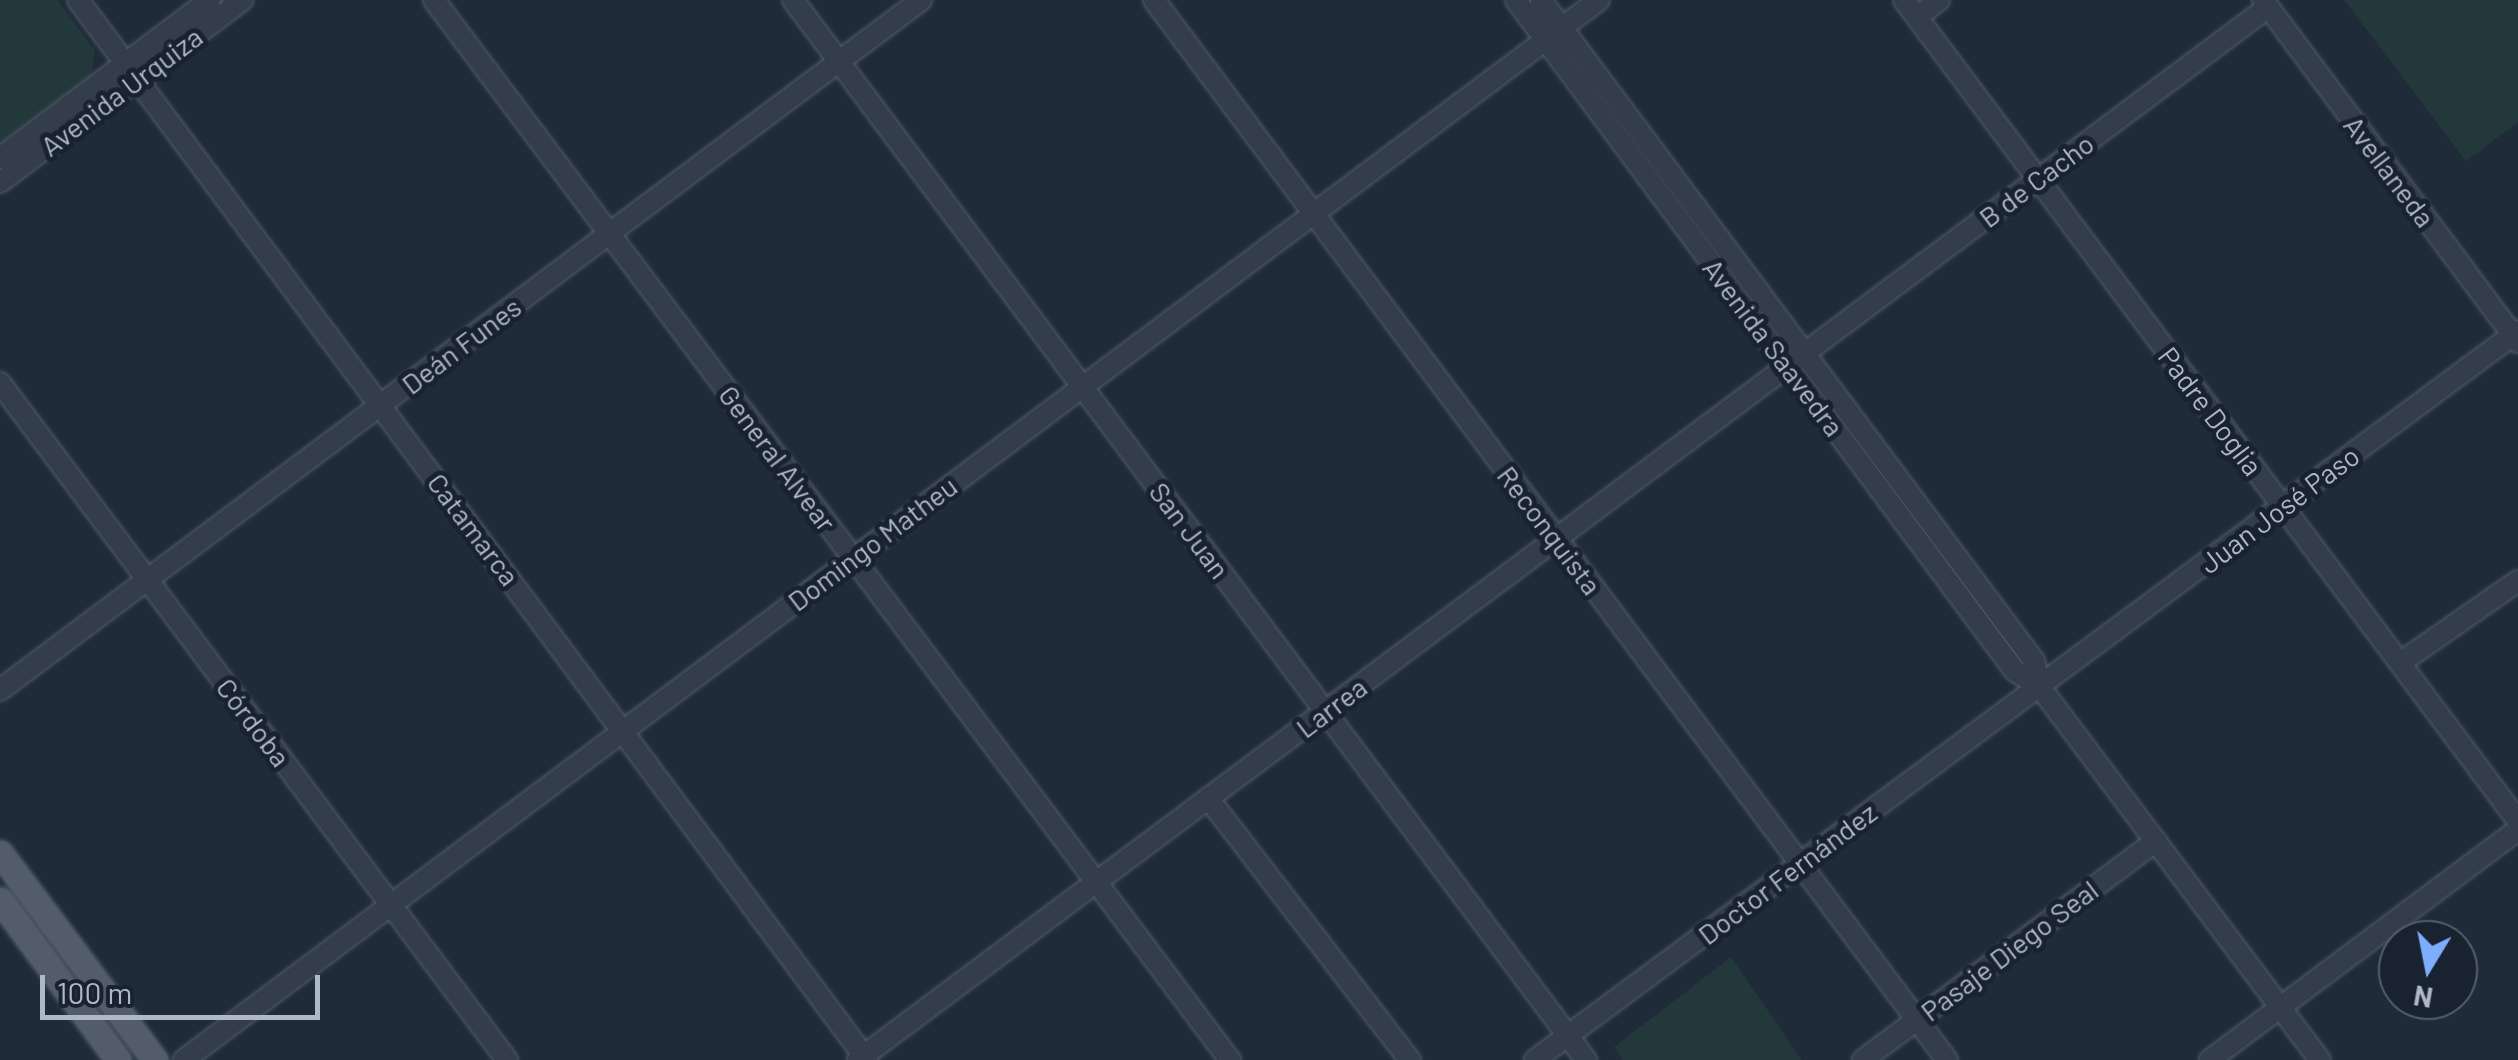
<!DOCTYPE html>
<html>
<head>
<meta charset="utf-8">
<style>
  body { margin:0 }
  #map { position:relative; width:2518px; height:1060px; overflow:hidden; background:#202b3a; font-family:Barlow,sans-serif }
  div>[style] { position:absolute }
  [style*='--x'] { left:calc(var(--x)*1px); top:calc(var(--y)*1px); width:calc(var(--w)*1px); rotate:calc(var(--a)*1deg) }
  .green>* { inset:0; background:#22383b }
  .roads { filter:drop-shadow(0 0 2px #515b68) drop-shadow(0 0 2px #515b68) }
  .minor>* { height:20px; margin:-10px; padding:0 10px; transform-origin:10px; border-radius:10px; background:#343d4b }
  .major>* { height:25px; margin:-12.5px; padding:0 12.5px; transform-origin:12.5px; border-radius:12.5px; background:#525c6b }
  span { translate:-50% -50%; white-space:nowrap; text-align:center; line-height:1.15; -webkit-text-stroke:10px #19222f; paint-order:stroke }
  .street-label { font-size:28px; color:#aeb8c7 }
  .north { position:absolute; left:2378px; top:920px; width:100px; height:100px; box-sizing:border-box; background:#19222f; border:2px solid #555e6c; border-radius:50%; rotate:190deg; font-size:28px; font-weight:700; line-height:40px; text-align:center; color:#aeb8c7 }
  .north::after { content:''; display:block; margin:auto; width:35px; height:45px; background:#7dadfd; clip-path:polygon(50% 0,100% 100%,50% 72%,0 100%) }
  .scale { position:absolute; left:40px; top:975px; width:280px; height:45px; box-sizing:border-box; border:5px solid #aeb8c7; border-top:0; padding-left:12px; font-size:30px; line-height:35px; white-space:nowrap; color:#aeb8c7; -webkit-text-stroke:8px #19222f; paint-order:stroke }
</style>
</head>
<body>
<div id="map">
  <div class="green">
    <i style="clip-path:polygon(0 0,58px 0,95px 51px,92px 75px,0 143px)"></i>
    <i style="clip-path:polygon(2344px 0,2518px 0,2518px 122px,2466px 161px)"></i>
    <i style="clip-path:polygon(1731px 957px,1802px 1060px,1623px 1060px,1614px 1047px)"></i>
  </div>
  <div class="roads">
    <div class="minor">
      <i style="--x:78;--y:0;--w:1321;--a:53.34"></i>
      <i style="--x:434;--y:0;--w:1326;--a:53.1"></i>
      <i style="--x:793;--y:0;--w:1324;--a:53.2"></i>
      <i style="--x:1154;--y:0;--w:1324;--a:53.2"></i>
      <i style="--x:1516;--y:0;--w:836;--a:53.36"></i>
      <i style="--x:2015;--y:671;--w:28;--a:32"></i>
      <i style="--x:2039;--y:686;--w:25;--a:-101"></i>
      <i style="--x:2034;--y:661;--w:825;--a:-126.72"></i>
      <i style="--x:1904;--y:0;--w:1025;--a:53.21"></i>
      <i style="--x:2263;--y:0;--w:427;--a:53.3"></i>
      <i style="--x:1917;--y:17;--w:28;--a:-38"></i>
      <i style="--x:0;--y:158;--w:263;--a:-37"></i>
      <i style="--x:0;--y:182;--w:303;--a:-36.9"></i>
      <i style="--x:0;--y:383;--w:846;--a:53.17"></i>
      <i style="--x:2400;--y:663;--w:144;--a:-34.8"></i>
      <i style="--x:2039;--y:686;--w:468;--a:53.1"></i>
      <i style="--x:0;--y:690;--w:1151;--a:-36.84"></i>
      <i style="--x:1208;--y:798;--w:331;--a:52.4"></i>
      <i style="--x:184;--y:1060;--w:1768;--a:-36.84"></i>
      <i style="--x:858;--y:1060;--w:1760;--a:-36.75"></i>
      <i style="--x:1535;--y:1060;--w:1224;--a:-36.56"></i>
      <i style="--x:1863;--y:1060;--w:366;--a:-36.8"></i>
      <i style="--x:2210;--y:1060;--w:384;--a:-36.8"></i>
    </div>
    <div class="major">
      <i style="--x:0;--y:853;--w:259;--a:53.2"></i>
      <i style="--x:0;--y:900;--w:199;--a:53.6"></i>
    </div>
  </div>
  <div class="street-label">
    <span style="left:121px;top:91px;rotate:-37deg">Avenida Urquiza</span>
    <span style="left:2390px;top:171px;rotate:53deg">Avellaneda</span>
    <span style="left:2036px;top:180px;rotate:-37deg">B de Cacho</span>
    <span style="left:461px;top:345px;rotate:-37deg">Deán Funes</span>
    <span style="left:1774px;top:347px;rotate:53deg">Avenida Saavedra</span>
    <span style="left:2211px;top:411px;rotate:53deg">Padre Doglia</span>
    <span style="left:778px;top:458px;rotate:53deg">General Alvear</span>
    <span style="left:2279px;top:509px;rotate:-37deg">Juan José Paso</span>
    <span style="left:474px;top:529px;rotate:53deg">Catamarca</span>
    <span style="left:1190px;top:530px;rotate:53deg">San Juan</span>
    <span style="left:1550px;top:530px;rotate:53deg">Reconquista</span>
    <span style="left:872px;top:543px;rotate:-37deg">Domingo Matheu</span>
    <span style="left:1331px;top:707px;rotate:-37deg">Larrea</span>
    <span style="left:254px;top:722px;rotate:53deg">Córdoba</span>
    <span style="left:1787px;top:873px;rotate:-37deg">Doctor Fernández</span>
    <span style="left:2009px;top:950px;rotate:-37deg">Pasaje Diego Seal</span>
  </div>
  <div class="north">N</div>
  <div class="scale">100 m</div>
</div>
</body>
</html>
